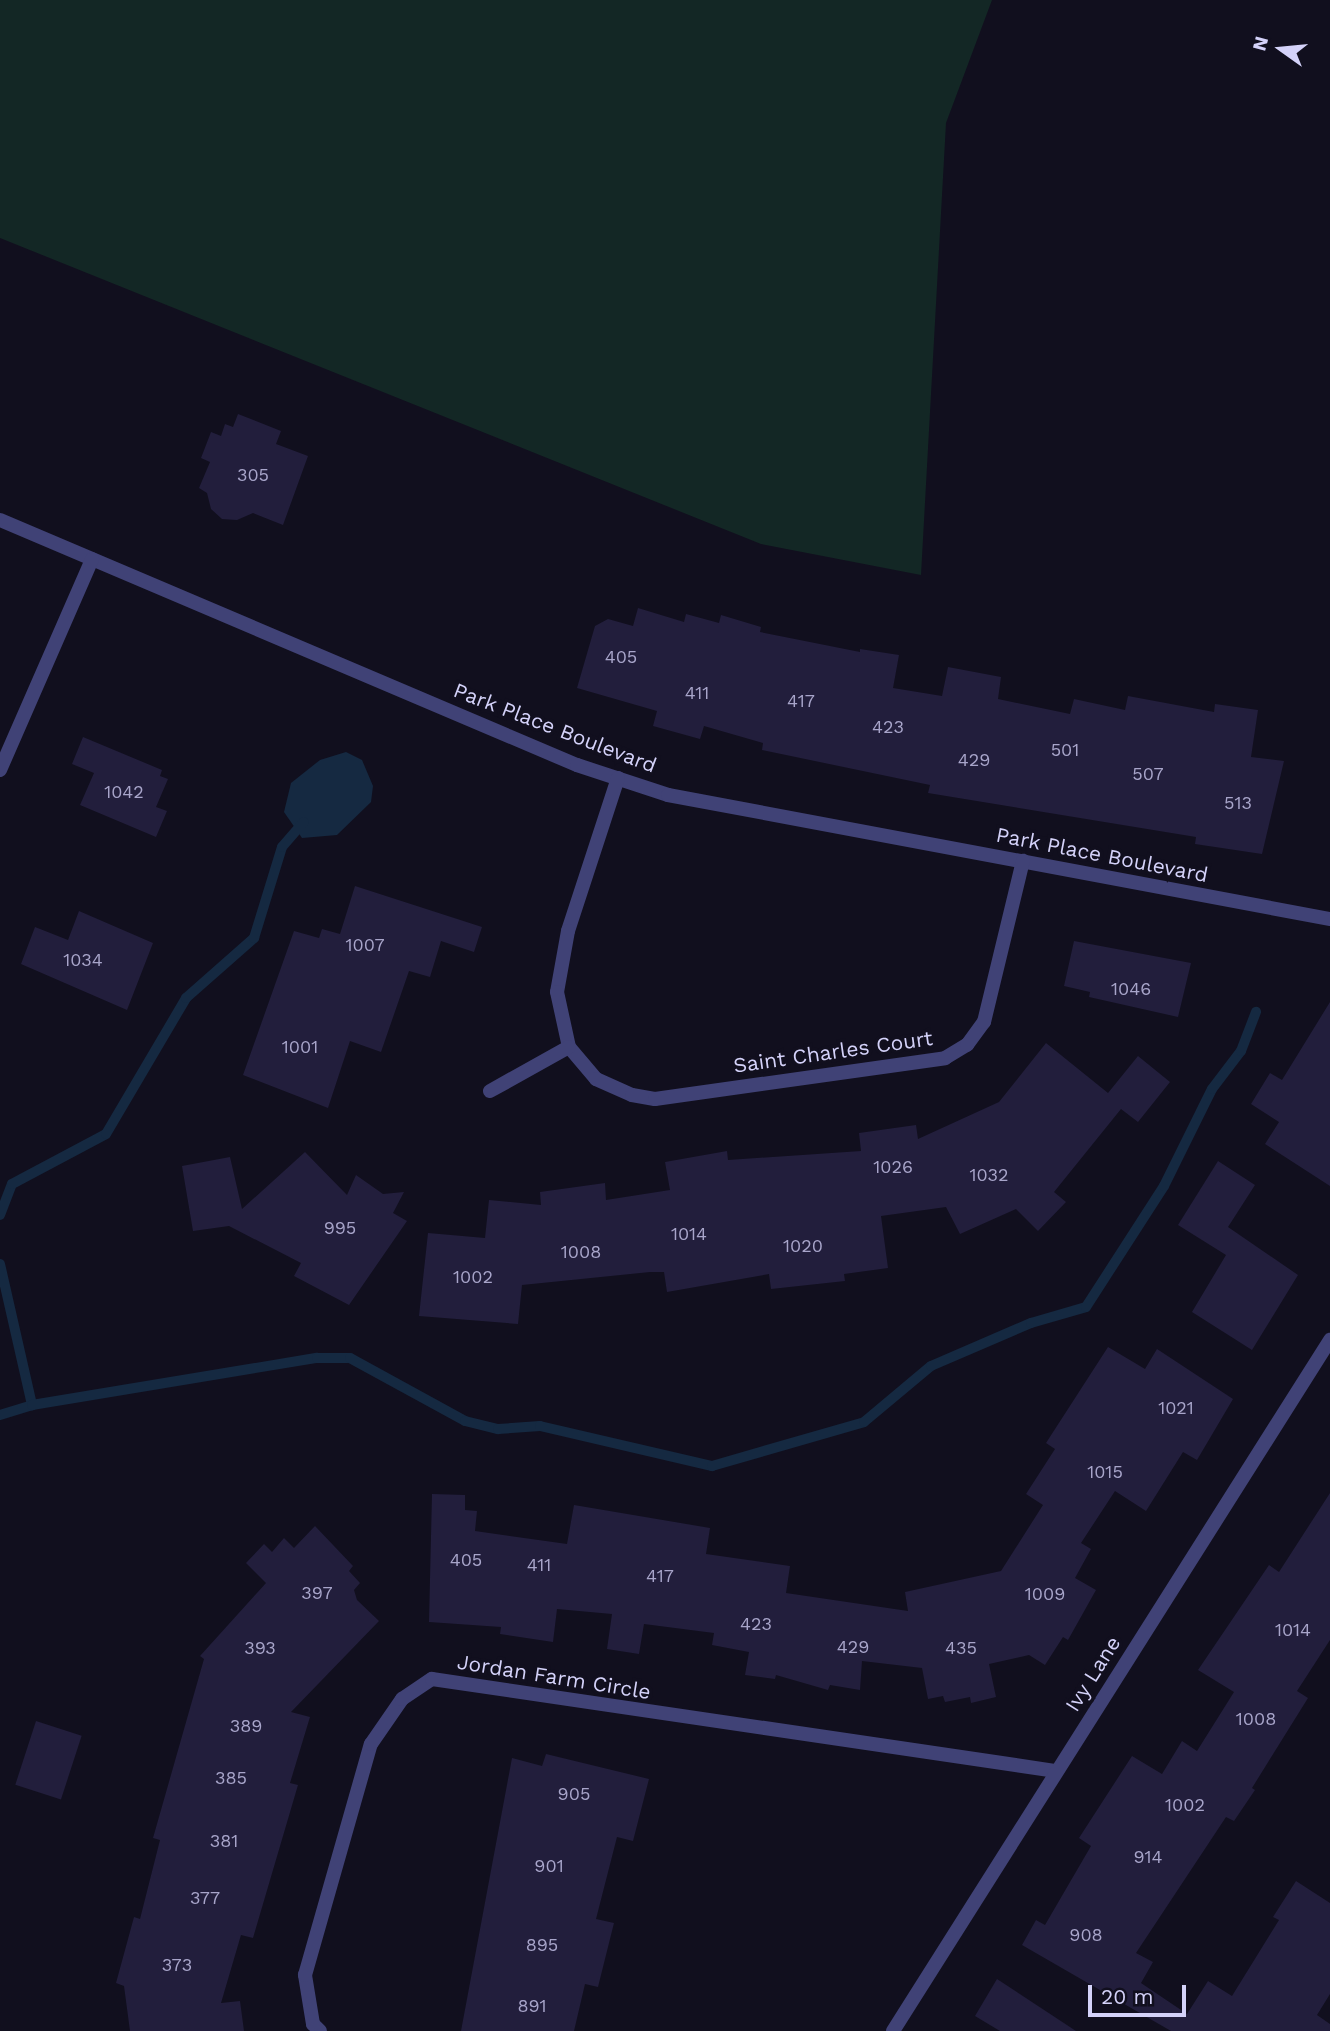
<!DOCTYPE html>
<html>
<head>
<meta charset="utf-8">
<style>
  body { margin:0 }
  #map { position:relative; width:1330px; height:2031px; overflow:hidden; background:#110f1e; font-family:"Work Sans",sans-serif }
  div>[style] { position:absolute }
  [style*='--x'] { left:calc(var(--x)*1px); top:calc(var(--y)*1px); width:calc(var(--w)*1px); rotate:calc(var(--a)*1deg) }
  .green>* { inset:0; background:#132725 }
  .water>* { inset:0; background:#152941 }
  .stream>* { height:10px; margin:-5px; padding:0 5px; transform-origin:5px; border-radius:5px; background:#152941 }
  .building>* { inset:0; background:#221e3c; transform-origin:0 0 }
  .minor>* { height:14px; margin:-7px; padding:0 7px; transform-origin:7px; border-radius:7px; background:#404276 }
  span { translate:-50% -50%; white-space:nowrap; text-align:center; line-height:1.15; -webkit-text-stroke:7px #110f1e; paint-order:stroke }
  .number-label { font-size:18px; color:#a8a5ca }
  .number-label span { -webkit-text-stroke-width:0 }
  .street-label { font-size:21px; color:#d4d2f9 }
  .north { position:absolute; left:1246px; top:14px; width:70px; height:70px; -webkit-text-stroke:5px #110f1e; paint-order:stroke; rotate:285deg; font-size:19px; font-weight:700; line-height:28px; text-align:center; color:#d4d2f9 }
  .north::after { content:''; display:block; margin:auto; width:24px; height:32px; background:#d4d2f9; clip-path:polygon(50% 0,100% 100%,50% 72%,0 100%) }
  .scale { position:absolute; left:1088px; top:1985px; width:98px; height:32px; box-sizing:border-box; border:4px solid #d4d2f9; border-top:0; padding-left:9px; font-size:21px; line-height:24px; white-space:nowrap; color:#d4d2f9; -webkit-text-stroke:5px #110f1e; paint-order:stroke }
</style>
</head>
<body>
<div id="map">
  <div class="green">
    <i style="clip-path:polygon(0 0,992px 0,946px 123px,921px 575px,761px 544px,0 238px)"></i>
  </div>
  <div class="water">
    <i style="clip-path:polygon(346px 752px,362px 760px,373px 786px,371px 802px,337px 835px,302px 838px,284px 812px,291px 783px,320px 760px)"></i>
  </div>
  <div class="stream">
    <i style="--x:0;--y:1215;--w:33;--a:-69"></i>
    <i style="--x:12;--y:1184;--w:106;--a:-28"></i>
    <i style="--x:106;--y:1134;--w:158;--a:-59.5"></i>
    <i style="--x:186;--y:998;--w:91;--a:-41.4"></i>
    <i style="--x:254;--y:938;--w:95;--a:-72.9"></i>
    <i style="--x:282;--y:847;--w:33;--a:-49"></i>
    <i style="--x:0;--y:1264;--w:145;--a:77.2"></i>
    <i style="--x:0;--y:1415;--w:34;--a:-17"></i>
    <i style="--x:32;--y:1405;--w:289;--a:-9.4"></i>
    <i style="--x:317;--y:1358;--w:33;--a:0"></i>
    <i style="--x:350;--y:1358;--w:131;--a:28.7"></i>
    <i style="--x:465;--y:1421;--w:34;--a:14"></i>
    <i style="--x:498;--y:1429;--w:42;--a:-4.1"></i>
    <i style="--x:540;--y:1426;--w:177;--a:13.1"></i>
    <i style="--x:712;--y:1466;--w:158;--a:-16.1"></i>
    <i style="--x:864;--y:1422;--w:87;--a:-39.9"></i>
    <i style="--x:931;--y:1366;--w:109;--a:-23.3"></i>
    <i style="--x:1031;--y:1323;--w:57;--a:-16.2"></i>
    <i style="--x:1086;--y:1307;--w:144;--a:-57.2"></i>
    <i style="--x:1164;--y:1186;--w:108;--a:-63.7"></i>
    <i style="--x:1212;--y:1089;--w:48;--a:-52.7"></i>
    <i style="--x:1241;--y:1051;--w:42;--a:-69"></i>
  </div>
  <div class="building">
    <i style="clip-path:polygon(238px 414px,281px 431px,276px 444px,308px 456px,283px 525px,253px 513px,237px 520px,222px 519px,211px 509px,207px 493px,199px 488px,210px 462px,201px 458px,211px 432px,221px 436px,225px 424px,233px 427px)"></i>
    <i style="clip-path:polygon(638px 608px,684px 622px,686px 614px,719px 623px,721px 615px,761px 627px,760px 632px,860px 652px,860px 649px,899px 655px,893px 688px,942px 696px,948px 667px,1001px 677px,998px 699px,1070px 714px,1074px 699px,1125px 710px,1128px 696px,1214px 712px,1215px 704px,1258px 710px,1251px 757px,1284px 761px,1262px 854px,1195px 844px,1196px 837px,928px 793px,930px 785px,762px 750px,763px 743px,704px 726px,700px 739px,653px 726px,657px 711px,577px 688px,595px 626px,608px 619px,633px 626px)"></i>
    <i style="clip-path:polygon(83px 737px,162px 770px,160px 776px,168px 779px,156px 807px,167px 811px,156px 837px,80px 805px,94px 773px,72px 764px)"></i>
    <i style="clip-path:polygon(355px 886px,482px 927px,474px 952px,441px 941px,430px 977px,409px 971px,381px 1052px,350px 1041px,328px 1108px,243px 1075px,294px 931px,319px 938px,322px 929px,340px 934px)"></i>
    <i style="clip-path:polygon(79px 911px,153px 943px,127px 1010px,21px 964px,35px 927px,68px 940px)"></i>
    <i style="clip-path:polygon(1074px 941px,1191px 963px,1178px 1017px,1089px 997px,1090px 992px,1064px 986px)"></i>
    <i style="clip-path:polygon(1330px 1002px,1330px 1186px,1265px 1144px,1279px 1122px,1251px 1104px,1270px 1073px,1282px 1080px)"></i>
    <i style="clip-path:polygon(1046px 1043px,1108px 1093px,1138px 1056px,1170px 1082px,1138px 1122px,1121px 1109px,1054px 1192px,1066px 1202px,1038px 1231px,1016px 1209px,960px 1234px,946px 1207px,881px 1216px,888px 1268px,844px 1274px,845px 1281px,771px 1289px,769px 1274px,667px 1292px,664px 1272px,650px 1272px,522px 1285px,518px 1324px,419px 1316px,428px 1233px,485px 1238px,489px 1200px,541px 1205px,540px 1192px,605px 1183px,606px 1200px,670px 1190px,665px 1162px,727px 1151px,728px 1160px,861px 1151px,859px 1133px,916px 1125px,918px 1139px,999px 1102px)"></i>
    <i style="clip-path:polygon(305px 1152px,347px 1195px,356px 1175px,383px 1194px,404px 1192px,393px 1213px,407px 1221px,349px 1305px,294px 1276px,301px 1263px,229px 1226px,193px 1231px,182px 1166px,230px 1157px,242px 1209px)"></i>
    <i style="clip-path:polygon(1218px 1161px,1255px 1185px,1228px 1227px,1298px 1275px,1252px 1350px,1192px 1312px,1226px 1255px,1178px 1225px)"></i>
    <i style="clip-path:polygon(1108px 1347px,1145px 1369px,1157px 1349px,1233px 1399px,1197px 1460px,1183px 1452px,1146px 1511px,1115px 1491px,1081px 1543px,1091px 1549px,1075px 1578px,1096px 1590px,1068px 1640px,1063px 1637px,1045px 1665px,1029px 1655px,989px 1664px,996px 1697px,971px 1703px,970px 1697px,945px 1702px,943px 1696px,928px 1699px,922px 1668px,862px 1661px,860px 1690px,830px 1685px,828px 1690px,776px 1675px,775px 1679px,745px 1675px,749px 1652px,712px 1645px,714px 1633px,644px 1624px,639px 1654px,607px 1649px,612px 1614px,557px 1609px,553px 1642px,500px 1634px,501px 1627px,429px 1622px,432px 1494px,465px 1495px,465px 1510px,477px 1511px,475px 1531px,567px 1544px,574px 1505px,710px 1528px,706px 1554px,790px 1566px,786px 1593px,908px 1611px,905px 1592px,1001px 1571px,1043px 1505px,1026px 1494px,1055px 1449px,1046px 1443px)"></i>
    <i style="clip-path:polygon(1330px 1493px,1330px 1640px,1297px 1691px,1308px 1698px,1252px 1788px,1255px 1790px,1234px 1821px,1226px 1817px,1136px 1953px,1153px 1962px,1141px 1983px,1187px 2014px,1208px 1981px,1232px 1996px,1279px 1920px,1273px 1917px,1296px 1881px,1330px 1903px,1330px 1994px,1317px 2015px,1330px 2024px,1330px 2031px,1171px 2031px,1022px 1945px,1036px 1920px,1045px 1925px,1091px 1846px,1079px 1838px,1132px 1756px,1162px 1774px,1182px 1741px,1197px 1751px,1234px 1692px,1198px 1670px,1269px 1565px,1279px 1572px)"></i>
    <i style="clip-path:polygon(315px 1526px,353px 1566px,349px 1571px,360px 1583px,354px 1590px,357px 1600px,379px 1621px,291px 1712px,310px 1717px,290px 1783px,298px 1785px,253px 1938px,241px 1935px,221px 2003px,240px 2001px,244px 2031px,130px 2031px,124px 1986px,116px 1983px,134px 1917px,140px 1919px,160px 1840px,153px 1838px,204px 1659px,200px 1656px,266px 1583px,246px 1563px,264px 1544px,272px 1552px,284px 1538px,294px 1548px)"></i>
    <i style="left:36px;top:1721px;width:48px;height:67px;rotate:18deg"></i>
    <i style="clip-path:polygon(546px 1754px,649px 1779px,633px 1841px,617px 1837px,596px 1919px,614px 1923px,598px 1987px,585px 1984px,574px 2031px,461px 2031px,512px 1758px,542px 1766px)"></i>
    <i style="clip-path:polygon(997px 1979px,1076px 2031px,1000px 2031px,975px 2016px)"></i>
  </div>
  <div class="minor">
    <i style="--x:0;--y:520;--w:627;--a:23.01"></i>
    <i style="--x:577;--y:765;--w:96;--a:18.2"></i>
    <i style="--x:668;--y:795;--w:674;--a:10.61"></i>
    <i style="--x:0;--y:770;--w:230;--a:-66.4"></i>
    <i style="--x:618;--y:778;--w:161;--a:108.1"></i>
    <i style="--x:568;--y:931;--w:62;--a:100.2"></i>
    <i style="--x:557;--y:992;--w:56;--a:77.7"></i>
    <i style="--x:569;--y:1047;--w:42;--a:49.8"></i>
    <i style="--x:596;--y:1079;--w:39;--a:24"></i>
    <i style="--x:632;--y:1095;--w:23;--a:10"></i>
    <i style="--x:655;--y:1099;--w:293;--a:-8"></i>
    <i style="--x:945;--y:1058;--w:26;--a:-31"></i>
    <i style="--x:967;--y:1045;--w:29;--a:-54"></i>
    <i style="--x:984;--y:1022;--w:166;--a:-76.4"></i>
    <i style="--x:490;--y:1091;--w:90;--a:-29.1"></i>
    <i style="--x:320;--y:2031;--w:10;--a:-135"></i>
    <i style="--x:313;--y:2024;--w:50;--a:-99.3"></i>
    <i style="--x:305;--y:1975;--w:240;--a:-74.1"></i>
    <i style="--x:371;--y:1744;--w:55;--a:-55.4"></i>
    <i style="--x:402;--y:1699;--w:36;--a:-34"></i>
    <i style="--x:432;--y:1679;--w:631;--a:8.39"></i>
    <i style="--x:893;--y:2031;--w:818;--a:-57.69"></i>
  </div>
  <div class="number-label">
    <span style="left:253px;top:475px">305</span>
    <span style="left:621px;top:657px">405</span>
    <span style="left:697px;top:693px">411</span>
    <span style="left:801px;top:701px">417</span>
    <span style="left:888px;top:727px">423</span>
    <span style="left:1065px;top:750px">501</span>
    <span style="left:974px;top:760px">429</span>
    <span style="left:1148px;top:774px">507</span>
    <span style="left:124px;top:792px">1042</span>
    <span style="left:1238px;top:803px">513</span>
    <span style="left:365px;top:945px">1007</span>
    <span style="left:83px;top:960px">1034</span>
    <span style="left:1131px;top:989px">1046</span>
    <span style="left:300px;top:1047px">1001</span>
    <span style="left:893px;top:1167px">1026</span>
    <span style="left:989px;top:1175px">1032</span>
    <span style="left:340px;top:1228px">995</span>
    <span style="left:689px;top:1234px">1014</span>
    <span style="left:803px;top:1246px">1020</span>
    <span style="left:581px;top:1252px">1008</span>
    <span style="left:473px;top:1277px">1002</span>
    <span style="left:1176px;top:1408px">1021</span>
    <span style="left:1105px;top:1472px">1015</span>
    <span style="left:466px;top:1560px">405</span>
    <span style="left:539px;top:1565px">411</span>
    <span style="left:660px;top:1576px">417</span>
    <span style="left:317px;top:1593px">397</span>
    <span style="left:1045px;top:1594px">1009</span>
    <span style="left:756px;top:1624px">423</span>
    <span style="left:1293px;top:1630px">1014</span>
    <span style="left:853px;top:1647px">429</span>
    <span style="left:260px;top:1648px">393</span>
    <span style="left:961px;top:1648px">435</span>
    <span style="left:1256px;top:1719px">1008</span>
    <span style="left:246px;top:1726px">389</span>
    <span style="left:231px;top:1778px">385</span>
    <span style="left:574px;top:1794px">905</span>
    <span style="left:1185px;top:1805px">1002</span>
    <span style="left:224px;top:1841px">381</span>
    <span style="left:1148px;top:1857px">914</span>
    <span style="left:549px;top:1866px">901</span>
    <span style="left:205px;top:1898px">377</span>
    <span style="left:1086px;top:1935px">908</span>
    <span style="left:542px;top:1945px">895</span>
    <span style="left:177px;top:1965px">373</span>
    <span style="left:532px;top:2006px">891</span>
  </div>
  <div class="street-label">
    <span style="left:555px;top:728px;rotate:21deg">Park Place Boulevard</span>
    <span style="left:1102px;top:855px;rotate:11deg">Park Place Boulevard</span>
    <span style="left:833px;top:1052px;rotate:-8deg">Saint Charles Court</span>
    <span style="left:1093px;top:1674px;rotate:-58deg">Ivy Lane</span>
    <span style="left:554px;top:1677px;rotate:9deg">Jordan Farm Circle</span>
  </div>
  <div class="north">N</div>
  <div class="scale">20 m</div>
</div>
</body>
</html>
